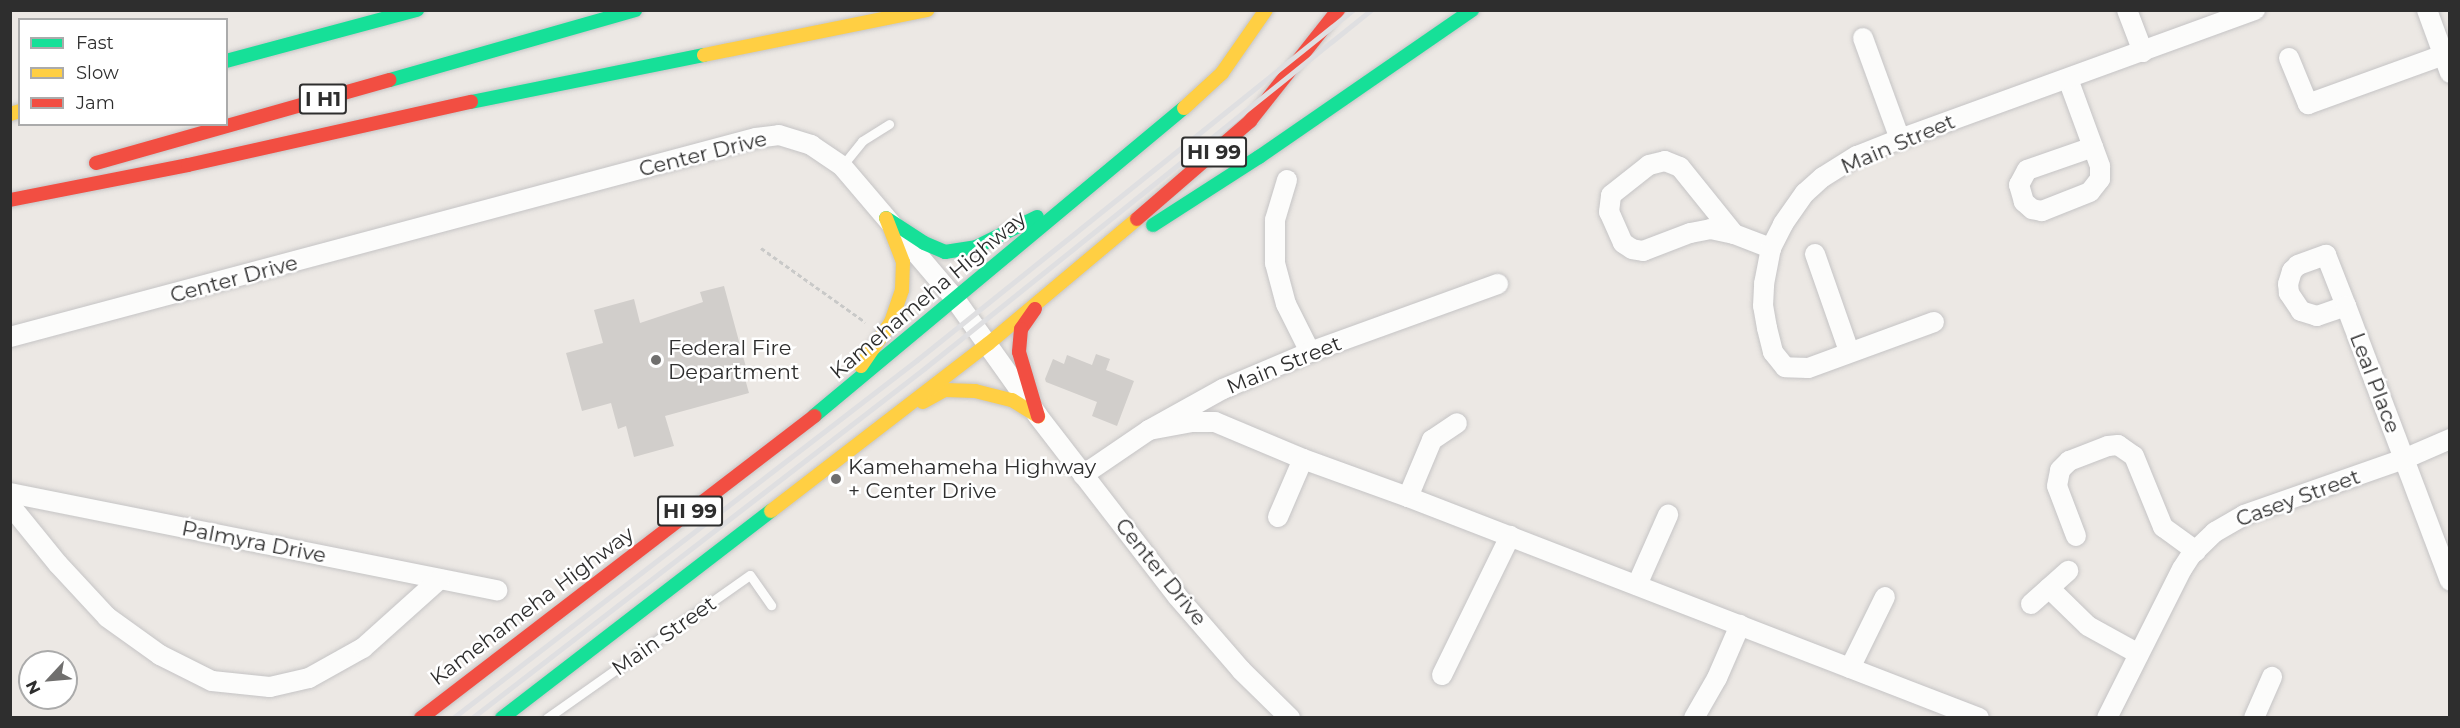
<!DOCTYPE html>
<html>
<head>
<meta charset="utf-8">
<style>
  body { margin:0 }
  #map { position:relative; width:2460px; height:728px; overflow:hidden; background:#ece8e4; font-family:Montserrat,sans-serif }
  div>[style] { position:absolute }
  [style*='--x'] { left:calc(var(--x)*1px); top:calc(var(--y)*1px); width:calc(var(--w)*1px); rotate:calc(var(--a)*1deg) }
  .building>* { inset:0; background:#d1cecb }
  .path>* { height:3px; margin-top:-1.5px; transform-origin:0; background:repeating-linear-gradient(90deg,#c9c9c8 0 4.5px,transparent 0 7.5px) }
  .roads { filter:drop-shadow(0 0 2px #c5c4c5) drop-shadow(0 0 2px #c5c4c5) }
  .lane>* { height:9px; margin:-4.5px; padding:0 4.5px; transform-origin:4.5px; border-radius:4.5px; background:#fcfcfb }
  .street>* { height:20px; margin:-10px; padding:0 10px; transform-origin:10px; border-radius:10px; background:#fcfcfb }
  .fast>* { height:14px; margin:-7px; padding:0 7px; transform-origin:7px; border-radius:7px; background:#16e098 }
  .slow>* { height:14px; margin:-7px; padding:0 7px; transform-origin:7px; border-radius:7px; background:#ffcf43 }
  .jam>* { height:14px; margin:-7px; padding:0 7px; transform-origin:7px; border-radius:7px; background:#f24e42 }
  .rail>* { height:4.5px; margin:-2.25px; padding:0 2.25px; transform-origin:2.25px; border-radius:2.25px; background:#dfdfe1 }
  .dots>* { width:16px; height:16px; translate:-50% -50%; box-sizing:border-box; border:3px solid #fff; border-radius:50% }
  span { translate:-50% -50%; white-space:nowrap; text-align:center; line-height:1.15; -webkit-text-stroke:5px #fff; paint-order:stroke }
  .shield-label span { padding:2px 4px; background:#fff; border:2px solid; border-radius:4px; -webkit-text-stroke-width:0 }
  .shield-label { font-size:20px; color:#2e2e2e; font-weight:700 }
  .street-label { font-size:21px; color:#2e2e2e }
  .poi-label { font-size:21px; color:#2e2e2e }
  .left { translate:0 -50%; text-align:left }
  .frame { position:absolute; inset:0; border:12px solid #2e2e2e; pointer-events:none }
  .legend { position:absolute; left:18px; top:18px; width:210px; height:108px; box-sizing:border-box; background:#fff; border:2px solid #ababab; margin:0; padding:8px 10px; list-style:none; font-size:18px; color:#2e2e2e }
  .legend li { display:flex; align-items:center; gap:12px; height:30px }
  .legend b { width:30px; border:2px solid #ababab }
  .north { position:absolute; left:18px; top:650px; width:60px; height:60px; box-sizing:border-box; background:#fff; border:2px solid #ababab; border-radius:50%; rotate:244deg; font-size:16px; font-weight:700; line-height:24px; text-align:center; color:#2e2e2e }
  .north::after { content:''; display:block; margin:auto; width:21px; height:27px; background:#706f6e; clip-path:polygon(50% 0,100% 100%,50% 72%,0 100%) }
</style>
</head>
<body>
<div id="map">
  <div class="building">
    <i style="clip-path:polygon(724px 286px,746px 367px,742px 368px,749px 393px,665px 416px,674px 446px,634px 457px,626px 426px,618px 429px,611px 403px,582px 411px,566px 353px,603px 343px,594px 310px,634px 299px,640px 323px,703px 302px,700px 292px)"></i>
    <i style="clip-path:polygon(1096px 354px,1110px 359px,1106px 370px,1134px 381px,1117px 426px,1092px 416px,1097px 402px,1046px 382px,1045px 379px,1053px 359px,1064px 364px,1067px 355px,1092px 365px)"></i>
  </div>
  <div class="path">
    <i style="--x:761;--y:248;--w:128;--a:35.4"></i>
  </div>
  <div class="roads">
    <div class="lane">
      <i style="--x:842;--y:166;--w:32;--a:-51"></i>
      <i style="--x:862;--y:141;--w:32;--a:-32"></i>
      <i style="--x:547;--y:718;--w:248;--a:-35.2"></i>
      <i style="--x:750;--y:575;--w:37;--a:55"></i>
    </div>
    <div class="street">
      <i style="--x:2127;--y:10;--w:45;--a:69.1"></i>
      <i style="--x:2427;--y:10;--w:67;--a:69.9"></i>
      <i style="--x:1863;--y:38;--w:108;--a:69.9"></i>
      <i style="--x:2289;--y:58;--w:50;--a:67.6"></i>
      <i style="--x:2308;--y:104;--w:144;--a:-19.9"></i>
      <i style="--x:2068;--y:79;--w:93;--a:69.8"></i>
      <i style="--x:2100;--y:166;--w:13;--a:90"></i>
      <i style="--x:2100;--y:179;--w:16;--a:128"></i>
      <i style="--x:2090;--y:192;--w:52;--a:158.4"></i>
      <i style="--x:2042;--y:211;--w:10;--a:-169"></i>
      <i style="--x:2032;--y:209;--w:11;--a:-139"></i>
      <i style="--x:2024;--y:202;--w:18;--a:-106"></i>
      <i style="--x:2019;--y:185;--w:17;--a:-62"></i>
      <i style="--x:2027;--y:170;--w:70;--a:-19.2"></i>
      <i style="--x:1665;--y:161;--w:16;--a:22"></i>
      <i style="--x:1680;--y:167;--w:86;--a:51.1"></i>
      <i style="--x:1734;--y:234;--w:24;--a:-168"></i>
      <i style="--x:1711;--y:229;--w:21;--a:169"></i>
      <i style="--x:1690;--y:233;--w:50;--a:159"></i>
      <i style="--x:1643;--y:251;--w:11;--a:-170"></i>
      <i style="--x:1632;--y:249;--w:11;--a:-146"></i>
      <i style="--x:1623;--y:243;--w:34;--a:-114"></i>
      <i style="--x:1609;--y:212;--w:17;--a:-83"></i>
      <i style="--x:1611;--y:195;--w:48;--a:-38.3"></i>
      <i style="--x:1649;--y:165;--w:16;--a:-14"></i>
      <i style="--x:1287;--y:180;--w:42;--a:106.7"></i>
      <i style="--x:1275;--y:220;--w:43;--a:90"></i>
      <i style="--x:1275;--y:263;--w:42;--a:75"></i>
      <i style="--x:1286;--y:304;--w:54;--a:63.4"></i>
      <i style="--x:1734;--y:234;--w:40;--a:21"></i>
      <i style="--x:1815;--y:254;--w:103;--a:70.7"></i>
      <i style="--x:2346;--y:306;--w:31;--a:161"></i>
      <i style="--x:2317;--y:316;--w:17;--a:-163"></i>
      <i style="--x:2301;--y:311;--w:22;--a:-124"></i>
      <i style="--x:2289;--y:293;--w:9;--a:-96"></i>
      <i style="--x:2288;--y:284;--w:14;--a:-73"></i>
      <i style="--x:2292;--y:271;--w:8;--a:-45"></i>
      <i style="--x:2298;--y:265;--w:30;--a:-20"></i>
      <i style="--x:2326;--y:255;--w:55;--a:68.6"></i>
      <i style="--x:2346;--y:306;--w:164;--a:69.2"></i>
      <i style="--x:2404;--y:459;--w:130;--a:69.3"></i>
      <i style="--x:1934;--y:322;--w:134;--a:159.9"></i>
      <i style="--x:1808;--y:368;--w:23;--a:-178"></i>
      <i style="--x:1785;--y:367;--w:19;--a:-129"></i>
      <i style="--x:1773;--y:352;--w:25;--a:-104"></i>
      <i style="--x:1767;--y:328;--w:22;--a:-100"></i>
      <i style="--x:1763;--y:306;--w:22;--a:-87"></i>
      <i style="--x:1764;--y:284;--w:37;--a:-79"></i>
      <i style="--x:1771;--y:248;--w:27;--a:-63"></i>
      <i style="--x:1783;--y:224;--w:38;--a:-55"></i>
      <i style="--x:1805;--y:193;--w:24;--a:-42"></i>
      <i style="--x:1823;--y:177;--w:40;--a:-32"></i>
      <i style="--x:1857;--y:156;--w:46;--a:-21.6"></i>
      <i style="--x:1900;--y:139;--w:378;--a:-20"></i>
      <i style="--x:10;--y:337;--w:772;--a:-14.94"></i>
      <i style="--x:756;--y:138;--w:23;--a:-7"></i>
      <i style="--x:779;--y:135;--w:34;--a:17"></i>
      <i style="--x:811;--y:145;--w:37;--a:34"></i>
      <i style="--x:842;--y:166;--w:175;--a:49.6"></i>
      <i style="--x:955;--y:299;--w:143;--a:54.6"></i>
      <i style="--x:1038;--y:416;--w:227;--a:52.3"></i>
      <i style="--x:1177;--y:596;--w:98;--a:49.1"></i>
      <i style="--x:1241;--y:670;--w:69;--a:44.4"></i>
      <i style="--x:1149;--y:430;--w:44;--a:-10.5"></i>
      <i style="--x:1192;--y:422;--w:23;--a:0"></i>
      <i style="--x:1215;--y:422;--w:95;--a:22.8"></i>
      <i style="--x:1303;--y:459;--w:112;--a:19.9"></i>
      <i style="--x:1408;--y:497;--w:612;--a:21.16"></i>
      <i style="--x:1083;--y:475;--w:80;--a:-34.3"></i>
      <i style="--x:1149;--y:430;--w:85;--a:-29"></i>
      <i style="--x:1223;--y:389;--w:95;--a:-23"></i>
      <i style="--x:1310;--y:352;--w:200;--a:-19.9"></i>
      <i style="--x:10;--y:493;--w:497;--a:11.3"></i>
      <i style="--x:1408;--y:497;--w:62;--a:-67.2"></i>
      <i style="--x:1432;--y:440;--w:30;--a:-34"></i>
      <i style="--x:10;--y:505;--w:76;--a:50.9"></i>
      <i style="--x:58;--y:564;--w:72;--a:47.2"></i>
      <i style="--x:107;--y:617;--w:65;--a:35.6"></i>
      <i style="--x:160;--y:655;--w:58;--a:26.6"></i>
      <i style="--x:212;--y:681;--w:58;--a:5.9"></i>
      <i style="--x:270;--y:687;--w:40;--a:-13"></i>
      <i style="--x:309;--y:678;--w:62;--a:-29.1"></i>
      <i style="--x:363;--y:648;--w:103;--a:-41.9"></i>
      <i style="--x:1278;--y:517;--w:63;--a:-66.7"></i>
      <i style="--x:2076;--y:536;--w:53;--a:-110.8"></i>
      <i style="--x:2057;--y:486;--w:16;--a:-79"></i>
      <i style="--x:2060;--y:470;--w:13;--a:-45"></i>
      <i style="--x:2069;--y:461;--w:42;--a:-21"></i>
      <i style="--x:2108;--y:446;--w:10;--a:-6"></i>
      <i style="--x:2118;--y:445;--w:19;--a:35"></i>
      <i style="--x:2134;--y:456;--w:77;--a:67.8"></i>
      <i style="--x:2163;--y:527;--w:41;--a:36"></i>
      <i style="--x:1637;--y:585;--w:77;--a:-66.1"></i>
      <i style="--x:2049;--y:588;--w:54;--a:44.3"></i>
      <i style="--x:2088;--y:626;--w:58;--a:28.8"></i>
      <i style="--x:2031;--y:604;--w:50;--a:-41.7"></i>
      <i style="--x:1850;--y:668;--w:79;--a:-63.8"></i>
      <i style="--x:1442;--y:675;--w:155;--a:-63.9"></i>
      <i style="--x:1694;--y:718;--w:46;--a:-60.1"></i>
      <i style="--x:1717;--y:678;--w:58;--a:-66.5"></i>
      <i style="--x:2107;--y:718;--w:167;--a:-63.3"></i>
      <i style="--x:2182;--y:569;--w:17;--a:-57"></i>
      <i style="--x:2191;--y:555;--w:33;--a:-44"></i>
      <i style="--x:2215;--y:532;--w:34;--a:-30"></i>
      <i style="--x:2244;--y:515;--w:170;--a:-19.3"></i>
      <i style="--x:2404;--y:459;--w:50;--a:-23.5"></i>
      <i style="--x:2254;--y:718;--w:45;--a:-66.3"></i>
    </div>
    <div class="fast">
      <i style="--x:226;--y:61;--w:198;--a:-15"></i>
      <i style="--x:390;--y:80;--w:255;--a:-15.9"></i>
      <i style="--x:471;--y:102;--w:238;--a:-11.4"></i>
      <i style="--x:886;--y:218;--w:45;--a:33.3"></i>
      <i style="--x:924;--y:243;--w:23;--a:23"></i>
      <i style="--x:945;--y:252;--w:31;--a:-9"></i>
      <i style="--x:976;--y:247;--w:68;--a:-26.2"></i>
      <i style="--x:1153;--y:225;--w:126;--a:-32.7"></i>
      <i style="--x:1259;--y:157;--w:259;--a:-34.6"></i>
      <i style="--x:814;--y:416;--w:481;--a:-39.8"></i>
      <i style="--x:502;--y:718;--w:339;--a:-37.6"></i>
    </div>
    <div class="slow">
      <i style="--x:704;--y:55;--w:228;--a:-11.4"></i>
      <i style="--x:1184;--y:108;--w:52;--a:-42.6"></i>
      <i style="--x:1222;--y:73;--w:77;--a:-55.1"></i>
      <i style="--x:10;--y:114;--w:10;--a:-17"></i>
      <i style="--x:861;--y:366;--w:53;--a:-55.7"></i>
      <i style="--x:891;--y:322;--w:34;--a:-71"></i>
      <i style="--x:902;--y:290;--w:28;--a:-88"></i>
      <i style="--x:903;--y:262;--w:47;--a:-111.1"></i>
      <i style="--x:923;--y:402;--w:25;--a:-29"></i>
      <i style="--x:945;--y:390;--w:30;--a:2"></i>
      <i style="--x:975;--y:391;--w:38;--a:14"></i>
      <i style="--x:1012;--y:400;--w:31;--a:32"></i>
      <i style="--x:771;--y:511;--w:274;--a:-37.6"></i>
      <i style="--x:988;--y:344;--w:194;--a:-40"></i>
    </div>
    <div class="jam">
      <i style="--x:96;--y:163;--w:305;--a:-15.8"></i>
      <i style="--x:10;--y:200;--w:181;--a:-11.1"></i>
      <i style="--x:188;--y:165;--w:290;--a:-12.6"></i>
      <i style="--x:1137;--y:219;--w:150;--a:-40.9"></i>
      <i style="--x:1250;--y:121;--w:142;--a:-51.6"></i>
      <i style="--x:1035;--y:309;--w:24;--a:125"></i>
      <i style="--x:1021;--y:329;--w:23;--a:95"></i>
      <i style="--x:1019;--y:352;--w:67;--a:73.5"></i>
      <i style="--x:421;--y:718;--w:496;--a:-37.5"></i>
    </div>
  </div>
  <div class="rail">
    <i style="--x:453;--y:718;--w:586;--a:-37.65"></i>
    <i style="--x:917;--y:360;--w:559;--a:-38.76"></i>
    <i style="--x:472;--y:718;--w:572;--a:-37.69"></i>
    <i style="--x:925;--y:368;--w:572;--a:-38.75"></i>
  </div>
  <div class="dots">
    <i style="left:656px;top:360px;background:#706f6e"></i>
    <i style="left:836px;top:479px;background:#706f6e"></i>
  </div>
  <div class="shield-label">
    <span style="left:323px;top:99px">I H1</span>
    <span style="left:1214px;top:152px">HI 99</span>
    <span style="left:690px;top:511px">HI 99</span>
  </div>
  <div class="street-label">
    <span style="left:1898px;top:144px;rotate:-23deg">Main Street</span>
    <span style="left:703px;top:154px;rotate:-14deg">Center Drive</span>
    <span style="left:234px;top:279px;rotate:-15deg">Center Drive</span>
    <span style="left:928px;top:295px;rotate:-40deg">Kamehameha Highway</span>
    <span style="left:1284px;top:365px;rotate:-22deg">Main Street</span>
    <span style="left:2375px;top:383px;rotate:69deg">Leal Place</span>
    <span style="left:2298px;top:498px;rotate:-20deg">Casey Street</span>
    <span style="left:254px;top:542px;rotate:11deg">Palmyra Drive</span>
    <span style="left:1161px;top:572px;rotate:51deg">Center Drive</span>
    <span style="left:532px;top:606px;rotate:-37deg">Kamehameha Highway</span>
    <span style="left:664px;top:636px;rotate:-35deg">Main Street</span>
  </div>
  <div class="poi-label">
    <span class="left" style="left:668px;top:360px">Federal Fire<br>Department</span>
    <span class="left" style="left:848px;top:479px">Kamehameha Highway<br>+ Center Drive</span>
  </div>
  <div class="frame"></div>
  <ul class="legend">
  <li><b style="height:8px;background:#16e098"></b>Fast</li>
  <li><b style="height:8px;background:#ffcf43"></b>Slow</li>
  <li><b style="height:8px;background:#f24e42"></b>Jam</li>
  </ul>
  <div class="north">N</div>
</div>
</body>
</html>
